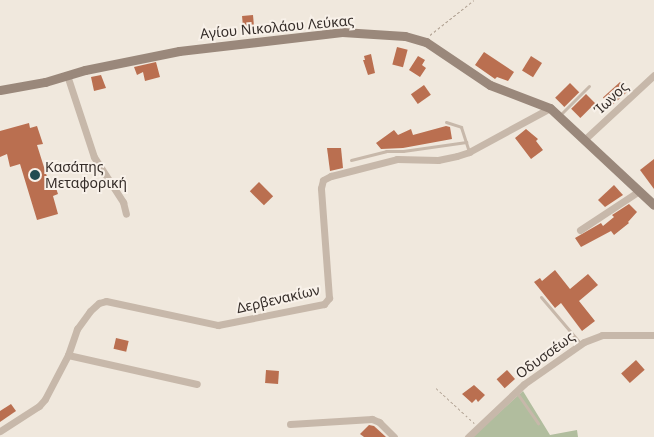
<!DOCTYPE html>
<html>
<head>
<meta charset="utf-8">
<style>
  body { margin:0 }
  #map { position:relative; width:654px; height:437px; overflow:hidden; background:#f0e8dd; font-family:"Noto Sans",sans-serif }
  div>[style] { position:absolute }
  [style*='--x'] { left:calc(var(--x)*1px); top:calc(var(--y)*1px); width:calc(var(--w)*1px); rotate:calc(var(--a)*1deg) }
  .green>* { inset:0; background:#b1bd9e }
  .building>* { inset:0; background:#ba6f50; transform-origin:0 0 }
  .path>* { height:1px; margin-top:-0.5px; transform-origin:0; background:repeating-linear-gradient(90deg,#b2a394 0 2.5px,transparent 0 5px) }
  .lane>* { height:3px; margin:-1.5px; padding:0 1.5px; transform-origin:1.5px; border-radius:1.5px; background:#c7b8aa }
  .street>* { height:7px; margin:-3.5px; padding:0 3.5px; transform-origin:3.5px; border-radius:3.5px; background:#c7b8aa }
  .secondary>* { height:9px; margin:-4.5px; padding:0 4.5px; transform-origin:4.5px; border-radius:4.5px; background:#9a887b }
  .dots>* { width:14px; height:14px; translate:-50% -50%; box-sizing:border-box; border:2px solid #f8f1e9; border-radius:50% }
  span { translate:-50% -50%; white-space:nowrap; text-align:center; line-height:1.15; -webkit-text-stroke:4px #f8f1e9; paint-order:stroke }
  .street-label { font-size:14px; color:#352d29 }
  .poi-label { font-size:14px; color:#352d29 }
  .left { translate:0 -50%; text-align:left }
</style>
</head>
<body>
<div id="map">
  <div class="green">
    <i style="clip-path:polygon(523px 391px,550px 435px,577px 430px,578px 437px,472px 437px)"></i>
  </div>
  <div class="building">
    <i style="left:253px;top:15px;width:11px;height:11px;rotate:85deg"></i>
    <i style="left:397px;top:47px;width:11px;height:18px;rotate:15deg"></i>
    <i style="clip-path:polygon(484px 52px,514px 72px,508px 81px,497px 77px,495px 79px,475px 65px)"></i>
    <i style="clip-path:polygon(371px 54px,375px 73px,368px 75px,363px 60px,365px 60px,364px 56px)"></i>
    <i style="clip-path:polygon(418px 56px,425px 60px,422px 65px,426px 68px,420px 77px,409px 70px)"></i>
    <i style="left:531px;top:56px;width:13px;height:17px;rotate:32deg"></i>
    <i style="clip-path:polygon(156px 62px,160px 77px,145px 81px,143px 72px,137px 75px,134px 67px)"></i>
    <i style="clip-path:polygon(101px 75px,106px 88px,94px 91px,91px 77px)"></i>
    <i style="left:620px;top:82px;width:12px;height:23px;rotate:48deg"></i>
    <i style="left:570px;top:83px;width:13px;height:21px;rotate:45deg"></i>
    <i style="left:424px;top:85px;width:12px;height:16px;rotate:55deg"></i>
    <i style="left:586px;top:94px;width:13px;height:21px;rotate:45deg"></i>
    <i style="clip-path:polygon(29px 123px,30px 128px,37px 126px,43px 144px,37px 145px,49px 183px,54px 182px,58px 194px,53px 196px,58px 214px,37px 220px,20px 164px,10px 167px,7px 154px,0 157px,0 131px)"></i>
    <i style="clip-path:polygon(446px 126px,450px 127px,452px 139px,403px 148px,381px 149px,376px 143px,394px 130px,398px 135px,411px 129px,413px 135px)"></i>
    <i style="clip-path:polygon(526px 129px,538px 139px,536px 141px,543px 150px,531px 159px,515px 138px)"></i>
    <i style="clip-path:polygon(327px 148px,341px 148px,343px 168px,330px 171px)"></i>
    <i style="clip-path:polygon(654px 159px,654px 189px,640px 170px)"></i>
    <i style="left:259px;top:182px;width:20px;height:13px;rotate:45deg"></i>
    <i style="clip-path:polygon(614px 185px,623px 195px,605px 207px,598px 200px)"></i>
    <i style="clip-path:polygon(629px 204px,637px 212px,628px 222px,629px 223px,614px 235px,611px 231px,581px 247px,575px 238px,601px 223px,603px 226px,614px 217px,612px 215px)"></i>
    <i style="clip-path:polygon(555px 270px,570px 289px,588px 274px,598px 285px,579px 301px,595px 321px,582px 331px,561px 303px,555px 308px,534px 282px,540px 278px,542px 281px)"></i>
    <i style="left:116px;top:338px;width:13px;height:11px;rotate:13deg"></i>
    <i style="left:636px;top:360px;width:13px;height:20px;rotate:48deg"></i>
    <i style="left:266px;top:370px;width:13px;height:13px;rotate:4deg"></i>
    <i style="left:507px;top:370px;width:12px;height:14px;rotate:48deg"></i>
    <i style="clip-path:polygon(474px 385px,485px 395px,478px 402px,476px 399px,472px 403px,462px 394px)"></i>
    <i style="clip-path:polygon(11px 404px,16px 411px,0 422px,0 411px)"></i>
    <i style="clip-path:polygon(369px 425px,374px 426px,386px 437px,364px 437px,360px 434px)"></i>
  </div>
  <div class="path">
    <i style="--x:430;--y:35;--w:56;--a:-38.5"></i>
    <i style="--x:436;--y:388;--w:52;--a:42.6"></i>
  </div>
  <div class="lane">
    <i style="--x:560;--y:115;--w:41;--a:-45"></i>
    <i style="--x:446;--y:122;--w:16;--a:18"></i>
    <i style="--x:461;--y:127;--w:25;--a:72"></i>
    <i style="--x:351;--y:160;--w:36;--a:-14"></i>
    <i style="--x:386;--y:151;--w:17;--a:0"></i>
    <i style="--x:403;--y:151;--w:64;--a:-8.1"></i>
    <i style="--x:541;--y:297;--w:62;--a:49.6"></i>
    <i style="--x:517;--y:393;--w:37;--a:55"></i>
  </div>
  <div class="street">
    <i style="--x:67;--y:75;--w:86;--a:71.8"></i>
    <i style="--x:94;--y:157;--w:54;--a:57.2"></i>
    <i style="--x:123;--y:202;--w:12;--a:76"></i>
    <i style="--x:585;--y:139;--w:94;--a:-42.8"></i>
    <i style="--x:580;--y:230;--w:71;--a:-33.5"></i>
    <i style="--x:68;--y:355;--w:132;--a:12.7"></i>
    <i style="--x:290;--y:424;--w:82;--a:-3.5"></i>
    <i style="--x:372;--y:419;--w:8;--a:23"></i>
    <i style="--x:379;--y:422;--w:21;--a:45"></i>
    <i style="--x:0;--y:431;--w:46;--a:-32.7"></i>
    <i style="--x:39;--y:406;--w:9;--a:-49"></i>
    <i style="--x:45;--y:399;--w:50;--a:-62.4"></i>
    <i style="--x:68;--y:355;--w:28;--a:-71"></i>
    <i style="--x:77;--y:329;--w:22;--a:-54"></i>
    <i style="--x:90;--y:311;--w:12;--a:-42"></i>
    <i style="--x:99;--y:303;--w:7;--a:-16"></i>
    <i style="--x:106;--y:301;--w:115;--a:12.1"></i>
    <i style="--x:218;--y:325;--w:108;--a:-11.2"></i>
    <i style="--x:324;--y:304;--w:8;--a:-50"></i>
    <i style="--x:329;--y:298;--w:110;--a:-94.2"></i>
    <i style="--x:321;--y:188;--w:8;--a:-76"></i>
    <i style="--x:323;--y:180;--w:9;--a:-27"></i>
    <i style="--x:331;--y:176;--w:68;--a:-14.4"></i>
    <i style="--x:397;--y:159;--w:41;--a:1.4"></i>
    <i style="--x:438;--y:160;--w:19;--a:-12"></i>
    <i style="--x:457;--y:156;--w:13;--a:-18"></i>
    <i style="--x:469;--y:152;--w:92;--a:-28.5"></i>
    <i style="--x:468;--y:437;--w:77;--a:-43.4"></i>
    <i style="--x:524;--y:384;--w:73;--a:-35"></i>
    <i style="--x:584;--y:342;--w:19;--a:-21"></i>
    <i style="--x:602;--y:335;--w:52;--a:0"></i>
  </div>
  <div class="secondary">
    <i style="--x:0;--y:90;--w:46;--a:-10.1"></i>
    <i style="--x:45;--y:82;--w:42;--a:-16.7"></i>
    <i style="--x:85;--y:70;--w:96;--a:-11.4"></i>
    <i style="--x:179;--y:51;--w:164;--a:-6.6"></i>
    <i style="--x:342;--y:32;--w:63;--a:3.6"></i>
    <i style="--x:405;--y:36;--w:22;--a:16"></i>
    <i style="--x:426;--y:42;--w:77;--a:33.9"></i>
    <i style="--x:490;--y:85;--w:64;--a:21"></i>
    <i style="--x:550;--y:108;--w:142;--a:43"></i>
  </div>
  <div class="dots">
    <i style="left:35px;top:175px;background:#224d52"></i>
  </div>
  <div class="street-label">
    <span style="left:277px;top:27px;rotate:-5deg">Αγίου Νικολάου Λεύκας</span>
    <span style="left:611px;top:98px;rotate:-43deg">Ίωνος</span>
    <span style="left:278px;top:299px;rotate:-13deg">Δερβενακίων</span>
    <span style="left:545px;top:355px;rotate:-36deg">Οδυσσέως</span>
  </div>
  <div class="poi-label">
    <span class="left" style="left:45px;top:175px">Κασάπης<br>Μεταφορική</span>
  </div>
</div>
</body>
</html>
